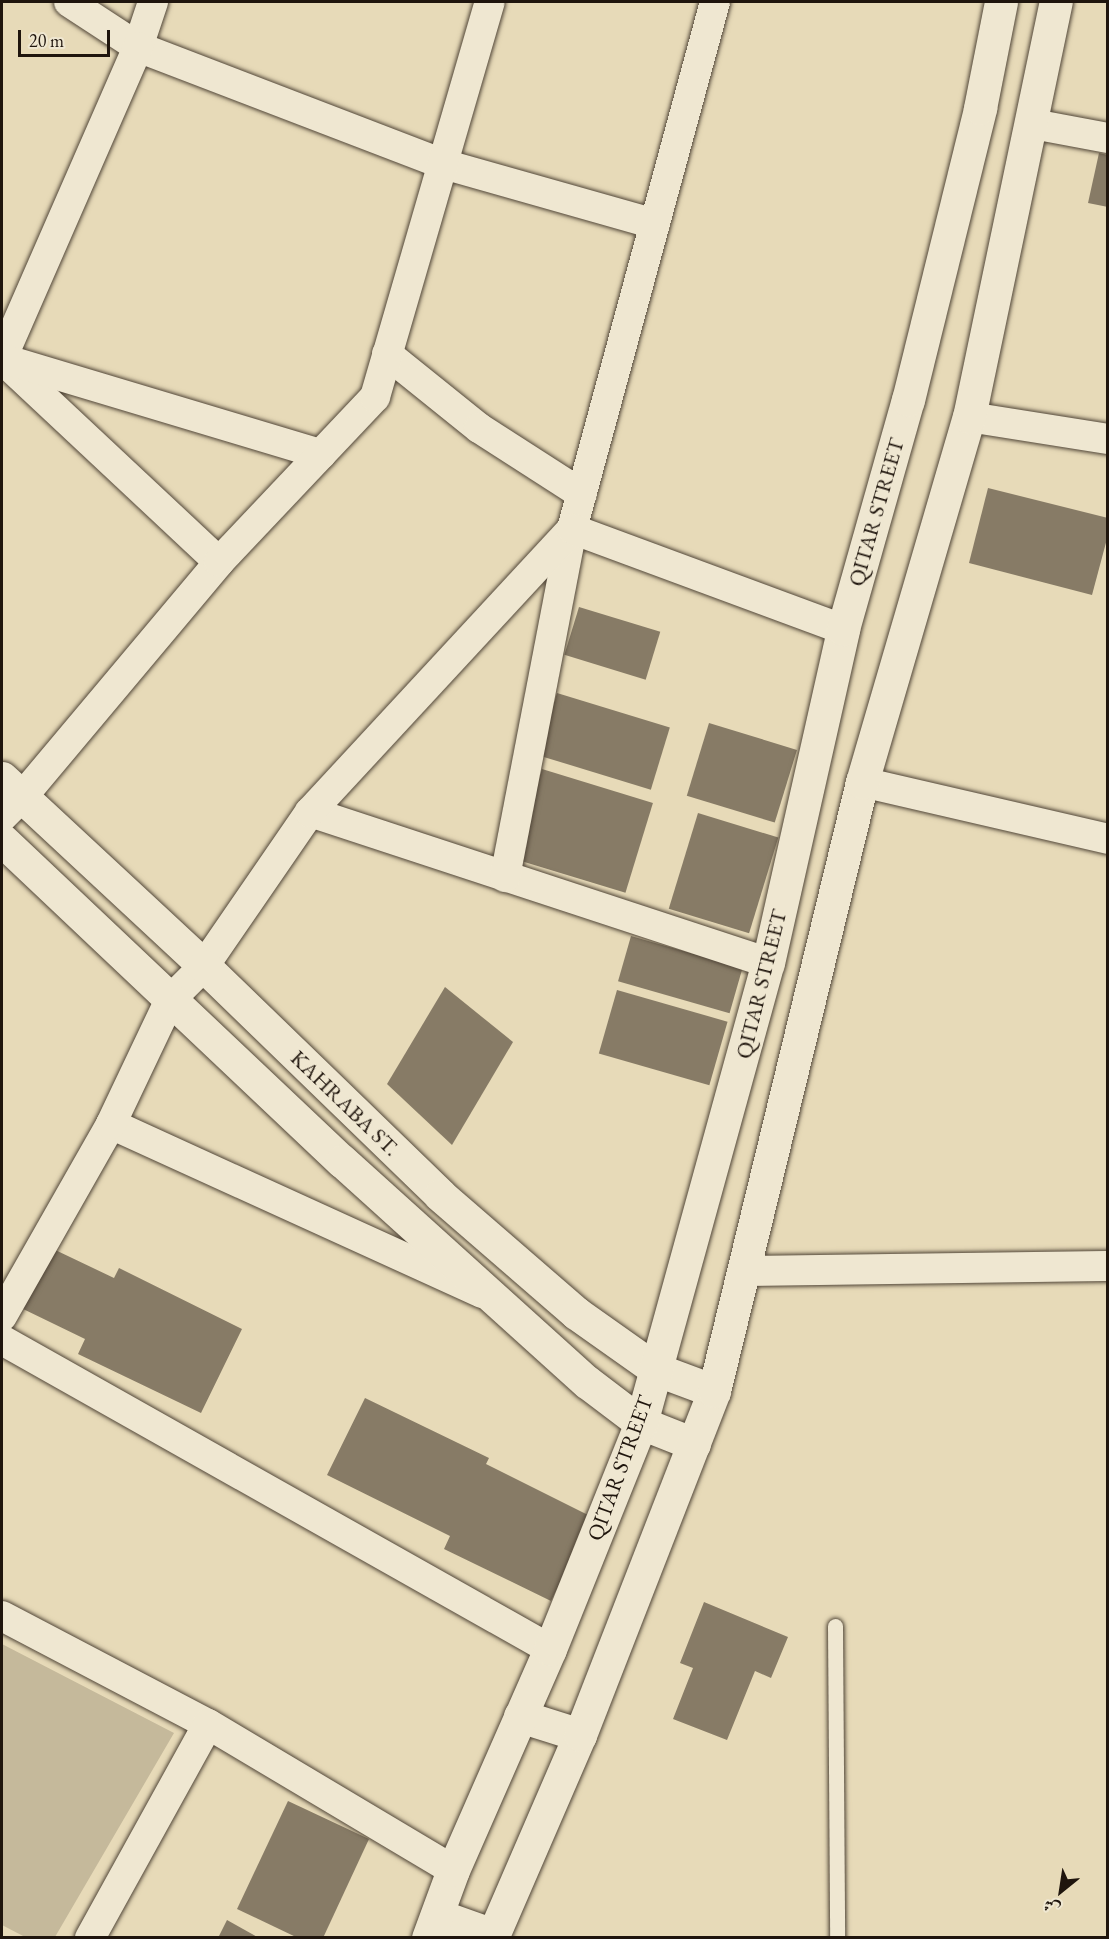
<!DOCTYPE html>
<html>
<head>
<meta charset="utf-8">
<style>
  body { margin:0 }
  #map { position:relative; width:1109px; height:1939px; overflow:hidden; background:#e7dab8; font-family:"EB Garamond",Amiri,serif }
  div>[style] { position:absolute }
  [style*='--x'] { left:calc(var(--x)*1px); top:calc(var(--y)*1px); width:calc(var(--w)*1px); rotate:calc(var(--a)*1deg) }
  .green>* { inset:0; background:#c5b99b }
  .building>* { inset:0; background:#877b66; transform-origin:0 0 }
  .roads { filter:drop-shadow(0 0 2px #514638) drop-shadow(0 0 2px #514638) }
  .service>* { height:15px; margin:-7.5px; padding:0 7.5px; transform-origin:7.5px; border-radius:7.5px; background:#efe7d1 }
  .minor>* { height:30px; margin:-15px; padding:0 15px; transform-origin:15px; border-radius:15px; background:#efe7d1 }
  .secondary>* { height:33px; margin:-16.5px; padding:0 16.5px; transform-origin:16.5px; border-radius:16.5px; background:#efe7d1 }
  span { translate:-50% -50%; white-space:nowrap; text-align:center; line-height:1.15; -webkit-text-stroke:4.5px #efe7d1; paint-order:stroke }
  .street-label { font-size:22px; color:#1f150d }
  .frame { position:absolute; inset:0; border:3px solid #1f150d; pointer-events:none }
  .north { position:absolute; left:1031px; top:1861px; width:60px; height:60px; -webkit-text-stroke:4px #efe7d1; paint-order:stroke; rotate:210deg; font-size:16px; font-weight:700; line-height:24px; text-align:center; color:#1f150d }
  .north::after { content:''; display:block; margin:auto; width:21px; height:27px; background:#1f150d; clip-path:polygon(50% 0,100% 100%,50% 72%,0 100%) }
  .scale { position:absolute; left:18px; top:30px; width:92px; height:27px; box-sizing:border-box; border:3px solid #1f150d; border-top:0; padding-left:8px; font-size:18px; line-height:21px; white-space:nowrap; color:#1f150d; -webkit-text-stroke:4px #efe7d1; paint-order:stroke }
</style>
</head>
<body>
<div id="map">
  <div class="green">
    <i style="clip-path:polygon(2px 1644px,174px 1733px,55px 1937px,25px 1937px,2px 1925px)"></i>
  </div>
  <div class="building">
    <i style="clip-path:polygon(1099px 153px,1108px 155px,1108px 207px,1088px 203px)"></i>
    <i style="clip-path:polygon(988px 488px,1108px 518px,1108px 535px,1092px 595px,969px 563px)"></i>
    <i style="left:579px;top:607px;width:85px;height:50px;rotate:17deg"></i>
    <i style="left:557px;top:693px;width:118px;height:65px;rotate:17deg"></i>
    <i style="left:709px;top:723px;width:92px;height:76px;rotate:17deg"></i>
    <i style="left:542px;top:769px;width:116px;height:94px;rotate:17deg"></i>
    <i style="left:698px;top:813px;width:84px;height:100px;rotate:17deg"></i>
    <i style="left:631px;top:936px;width:116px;height:47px;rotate:16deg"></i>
    <i style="clip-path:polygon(445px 987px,513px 1042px,452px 1145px,387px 1084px)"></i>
    <i style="left:617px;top:990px;width:115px;height:66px;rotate:16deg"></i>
    <i style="clip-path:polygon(49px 1247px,114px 1278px,119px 1268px,242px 1329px,201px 1413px,78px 1354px,85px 1339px,19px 1307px)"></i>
    <i style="clip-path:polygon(365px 1398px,489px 1458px,486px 1464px,592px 1517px,551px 1601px,444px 1549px,450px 1536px,327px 1475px)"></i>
    <i style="clip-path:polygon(704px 1602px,788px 1637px,771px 1678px,755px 1671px,727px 1740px,673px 1719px,693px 1668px,680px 1663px)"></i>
    <i style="clip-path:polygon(288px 1801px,369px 1839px,323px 1938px,298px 1938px,237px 1909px)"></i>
    <i style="clip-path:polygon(227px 1920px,259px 1938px,218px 1938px)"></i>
  </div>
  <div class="roads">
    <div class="service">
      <i style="--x:835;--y:1626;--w:312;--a:89.6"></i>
    </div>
    <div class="minor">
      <i style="--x:69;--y:2;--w:82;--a:33.1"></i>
      <i style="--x:138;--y:47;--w:327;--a:21"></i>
      <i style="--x:443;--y:164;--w:220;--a:15.8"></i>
      <i style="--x:153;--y:2;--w:47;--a:108.4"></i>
      <i style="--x:138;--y:47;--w:340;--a:113.6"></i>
      <i style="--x:2;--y:359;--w:297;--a:43.1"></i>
      <i style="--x:1033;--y:124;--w:76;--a:10.6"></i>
      <i style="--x:387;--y:354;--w:118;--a:38.8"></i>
      <i style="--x:479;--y:428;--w:122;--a:32.7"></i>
      <i style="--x:7;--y:360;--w:328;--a:16.7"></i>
      <i style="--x:969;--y:417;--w:141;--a:9"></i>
      <i style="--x:862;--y:782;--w:253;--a:13"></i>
      <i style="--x:310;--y:812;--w:482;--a:18.2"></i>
      <i style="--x:2;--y:817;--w:28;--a:-45"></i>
      <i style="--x:22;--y:797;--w:307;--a:-50"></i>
      <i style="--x:219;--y:562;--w:227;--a:-46.6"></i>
      <i style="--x:375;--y:397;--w:411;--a:-73.8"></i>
      <i style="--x:505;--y:877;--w:354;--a:-79.1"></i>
      <i style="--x:572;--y:529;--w:546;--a:-74.82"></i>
      <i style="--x:111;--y:1124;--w:408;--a:24.5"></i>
      <i style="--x:745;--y:1271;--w:363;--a:-0.8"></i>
      <i style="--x:2;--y:1316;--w:221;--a:-60.4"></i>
      <i style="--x:111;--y:1124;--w:137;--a:-64.6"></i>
      <i style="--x:170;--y:1000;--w:48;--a:-45"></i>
      <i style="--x:204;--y:966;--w:187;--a:-55.5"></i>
      <i style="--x:310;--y:812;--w:386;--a:-47.2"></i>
      <i style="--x:572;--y:529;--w:289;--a:20.3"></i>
      <i style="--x:2;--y:1340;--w:629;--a:29.42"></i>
      <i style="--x:2;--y:1616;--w:233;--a:27.7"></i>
      <i style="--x:208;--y:1724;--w:285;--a:30.8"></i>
      <i style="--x:90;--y:1938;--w:244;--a:-61.1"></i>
    </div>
    <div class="secondary">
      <i style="--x:2;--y:778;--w:276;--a:42.9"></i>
      <i style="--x:204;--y:966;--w:329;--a:44.1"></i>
      <i style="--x:440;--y:1195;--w:180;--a:40.9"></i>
      <i style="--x:576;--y:1313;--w:97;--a:35.3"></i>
      <i style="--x:655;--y:1369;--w:63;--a:20.4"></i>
      <i style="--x:2;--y:840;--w:468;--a:43.4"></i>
      <i style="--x:342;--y:1161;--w:330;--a:42.1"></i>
      <i style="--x:587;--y:1382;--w:68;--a:37.2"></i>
      <i style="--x:641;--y:1423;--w:57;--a:21.6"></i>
      <i style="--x:520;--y:1716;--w:63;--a:17.6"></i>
      <i style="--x:437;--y:1915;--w:59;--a:19.7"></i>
      <i style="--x:428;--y:1938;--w:72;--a:-69.8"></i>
      <i style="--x:453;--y:1870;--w:241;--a:-66.3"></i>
      <i style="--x:550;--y:1649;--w:244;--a:-68.1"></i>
      <i style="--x:641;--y:1423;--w:477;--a:-74.6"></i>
      <i style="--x:768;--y:963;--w:342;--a:-77.3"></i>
      <i style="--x:843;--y:629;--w:238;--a:-74.2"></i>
      <i style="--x:908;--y:400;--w:301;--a:-76.1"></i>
      <i style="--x:980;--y:108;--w:108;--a:-78.8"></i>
      <i style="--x:492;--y:1938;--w:221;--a:-66.6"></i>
      <i style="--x:580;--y:1735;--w:369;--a:-68.7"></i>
      <i style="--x:714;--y:1391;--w:627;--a:-76.34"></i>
      <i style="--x:862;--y:782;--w:380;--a:-73.7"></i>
      <i style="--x:969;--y:417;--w:424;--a:-78.2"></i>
    </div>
  </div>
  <div class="street-label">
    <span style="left:876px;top:512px;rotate:-74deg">QITAR STREET</span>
    <span style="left:761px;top:984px;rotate:-76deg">QITAR STREET</span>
    <span style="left:345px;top:1103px;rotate:44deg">KAHRABA ST.</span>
    <span style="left:620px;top:1468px;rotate:-70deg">QITAR STREET</span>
  </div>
  <div class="frame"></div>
  <div class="north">ش</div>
  <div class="scale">20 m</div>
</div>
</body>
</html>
